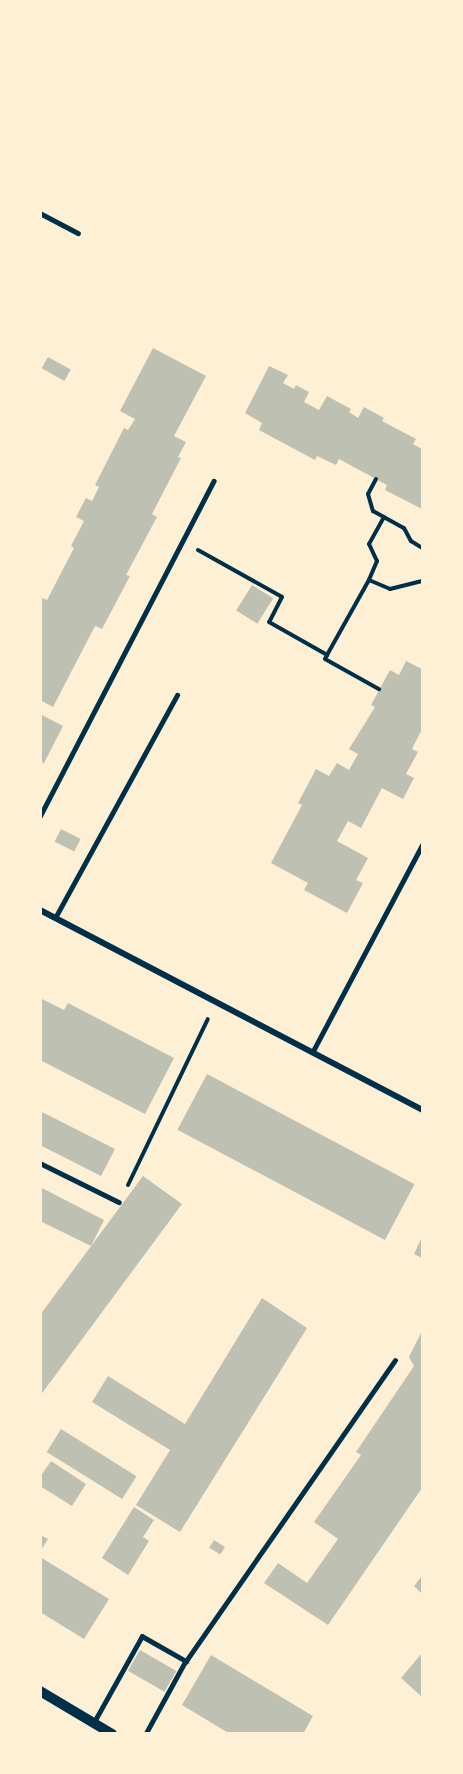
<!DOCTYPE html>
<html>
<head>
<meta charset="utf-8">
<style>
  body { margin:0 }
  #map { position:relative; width:463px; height:1774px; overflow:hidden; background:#fdf0d5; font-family:"Archivo Narrow",sans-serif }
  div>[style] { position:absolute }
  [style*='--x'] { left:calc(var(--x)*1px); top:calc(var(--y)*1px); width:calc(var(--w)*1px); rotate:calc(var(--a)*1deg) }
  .building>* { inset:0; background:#bec0b2; transform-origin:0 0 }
  .path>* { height:4px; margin:-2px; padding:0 2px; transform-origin:2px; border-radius:2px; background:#003049 }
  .service>* { height:4.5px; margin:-2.25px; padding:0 2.25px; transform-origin:2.25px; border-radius:2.25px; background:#003049 }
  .minor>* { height:6px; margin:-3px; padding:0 3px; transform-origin:3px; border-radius:3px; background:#003049 }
  .tertiary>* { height:10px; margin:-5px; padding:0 5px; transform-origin:5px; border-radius:5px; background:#003049 }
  span { translate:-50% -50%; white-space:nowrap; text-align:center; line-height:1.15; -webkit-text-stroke:6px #fdf0d5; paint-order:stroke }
  .frame { position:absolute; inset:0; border:42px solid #fdf0d5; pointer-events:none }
</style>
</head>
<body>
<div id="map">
  <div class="building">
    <i style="clip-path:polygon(153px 348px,206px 376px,174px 436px,186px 442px,178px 457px,181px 458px,152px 514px,157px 517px,126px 575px,130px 576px,102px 629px,95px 626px,53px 707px,40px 700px,40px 597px,47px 600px,74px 548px,71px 546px,84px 521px,76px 517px,86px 498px,92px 501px,99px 487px,95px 485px,124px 428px,128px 430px,135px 419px,120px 411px)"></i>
    <i style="left:48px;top:357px;width:26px;height:13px;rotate:29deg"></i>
    <i style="clip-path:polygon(269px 366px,288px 375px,283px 383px,294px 389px,296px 385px,309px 392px,304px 402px,319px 410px,327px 396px,351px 409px,349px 412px,358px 418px,364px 407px,384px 418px,382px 421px,416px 439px,413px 444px,422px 449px,422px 509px,385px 490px,387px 485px,339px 459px,336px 465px,317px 456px,315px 460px,259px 430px,262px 423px,245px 413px)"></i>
    <i style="left:252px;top:585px;width:25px;height:30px;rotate:32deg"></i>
    <i style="clip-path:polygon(406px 661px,422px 669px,422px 729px,412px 749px,418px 752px,406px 774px,414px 778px,403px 799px,382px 788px,361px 828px,348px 821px,337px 841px,368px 858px,356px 880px,363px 883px,347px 913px,304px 890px,308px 883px,271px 863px,302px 805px,298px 803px,316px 769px,329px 776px,337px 763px,349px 770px,358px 754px,349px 749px,375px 707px,371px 705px,390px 670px,399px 675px)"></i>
    <i style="clip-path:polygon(40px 714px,63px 726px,44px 763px,40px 762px)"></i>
    <i style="left:61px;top:829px;width:22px;height:14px;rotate:27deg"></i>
    <i style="clip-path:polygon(40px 998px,64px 1010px,68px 1003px,174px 1058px,145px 1114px,40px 1060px)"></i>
    <i style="left:207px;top:1074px;width:235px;height:63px;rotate:28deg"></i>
    <i style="clip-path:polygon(40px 1111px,115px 1149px,101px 1176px,40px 1145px)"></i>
    <i style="clip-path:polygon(143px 1176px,182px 1204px,40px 1396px,40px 1315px)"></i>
    <i style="clip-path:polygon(40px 1187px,104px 1220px,91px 1246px,40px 1221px)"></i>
    <i style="clip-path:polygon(422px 1237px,422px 1258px,414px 1254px)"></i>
    <i style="clip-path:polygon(262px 1298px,307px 1328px,180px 1532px,136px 1505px,170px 1450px,92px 1402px,108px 1376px,185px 1424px)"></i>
    <i style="clip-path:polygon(422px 1331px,422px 1488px,328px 1625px,264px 1583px,278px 1563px,307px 1583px,338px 1539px,314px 1522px,361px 1455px,356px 1452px,414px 1366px,409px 1357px)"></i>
    <i style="left:61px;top:1429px;width:89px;height:27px;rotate:32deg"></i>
    <i style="clip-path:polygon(51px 1461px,86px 1484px,72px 1506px,40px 1486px,40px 1477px)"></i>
    <i style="clip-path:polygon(134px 1507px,154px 1520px,143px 1537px,149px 1541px,128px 1575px,102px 1558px)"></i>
    <i style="clip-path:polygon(40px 1535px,48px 1539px,40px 1552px)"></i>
    <i style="left:214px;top:1540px;width:13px;height:9px;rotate:32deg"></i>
    <i style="clip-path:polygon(40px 1557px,109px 1599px,84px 1639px,40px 1612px)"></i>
    <i style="clip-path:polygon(422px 1576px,422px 1594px,414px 1586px)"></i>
    <i style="left:140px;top:1650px;width:42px;height:24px;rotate:30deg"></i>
    <i style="clip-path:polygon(422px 1653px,422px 1697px,401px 1678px)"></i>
    <i style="clip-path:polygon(211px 1655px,313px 1716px,303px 1734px,230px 1734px,182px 1705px)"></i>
  </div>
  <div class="path">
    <i style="--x:376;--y:479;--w:17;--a:118"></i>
    <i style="--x:368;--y:494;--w:18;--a:74"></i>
    <i style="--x:373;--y:511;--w:35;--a:29"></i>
    <i style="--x:404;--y:528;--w:15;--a:62"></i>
    <i style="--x:411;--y:541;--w:13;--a:32"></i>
    <i style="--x:384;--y:517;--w:31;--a:119"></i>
    <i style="--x:369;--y:544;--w:19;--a:65"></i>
    <i style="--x:377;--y:561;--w:21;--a:113"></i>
    <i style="--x:369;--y:580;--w:23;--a:23"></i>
    <i style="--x:390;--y:589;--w:33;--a:-14"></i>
    <i style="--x:198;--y:550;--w:96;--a:29.2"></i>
    <i style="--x:282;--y:597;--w:28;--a:117"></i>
    <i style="--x:269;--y:622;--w:67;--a:29.6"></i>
    <i style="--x:327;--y:655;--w:86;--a:-60.8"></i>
    <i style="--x:327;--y:655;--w:4;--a:117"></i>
    <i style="--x:325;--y:659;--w:62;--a:29.1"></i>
    <i style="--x:128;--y:1185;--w:184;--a:-64.3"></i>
  </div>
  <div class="service">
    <i style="--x:40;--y:213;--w:43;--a:27.8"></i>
    <i style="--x:40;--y:816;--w:377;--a:-62.6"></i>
    <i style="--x:55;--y:918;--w:254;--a:-61.3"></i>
    <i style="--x:313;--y:1051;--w:233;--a:-62.1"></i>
    <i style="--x:40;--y:1163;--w:88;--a:26.3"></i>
    <i style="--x:186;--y:1661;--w:366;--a:-55.2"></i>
    <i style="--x:94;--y:1722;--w:98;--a:-60.8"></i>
    <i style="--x:142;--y:1636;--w:51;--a:29.6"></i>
    <i style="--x:186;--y:1661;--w:83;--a:118.7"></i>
  </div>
  <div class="minor">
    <i style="--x:40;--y:910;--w:431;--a:27.6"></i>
  </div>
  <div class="tertiary">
    <i style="--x:40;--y:1691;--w:84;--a:30.8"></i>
  </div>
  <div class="frame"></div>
</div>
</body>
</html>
